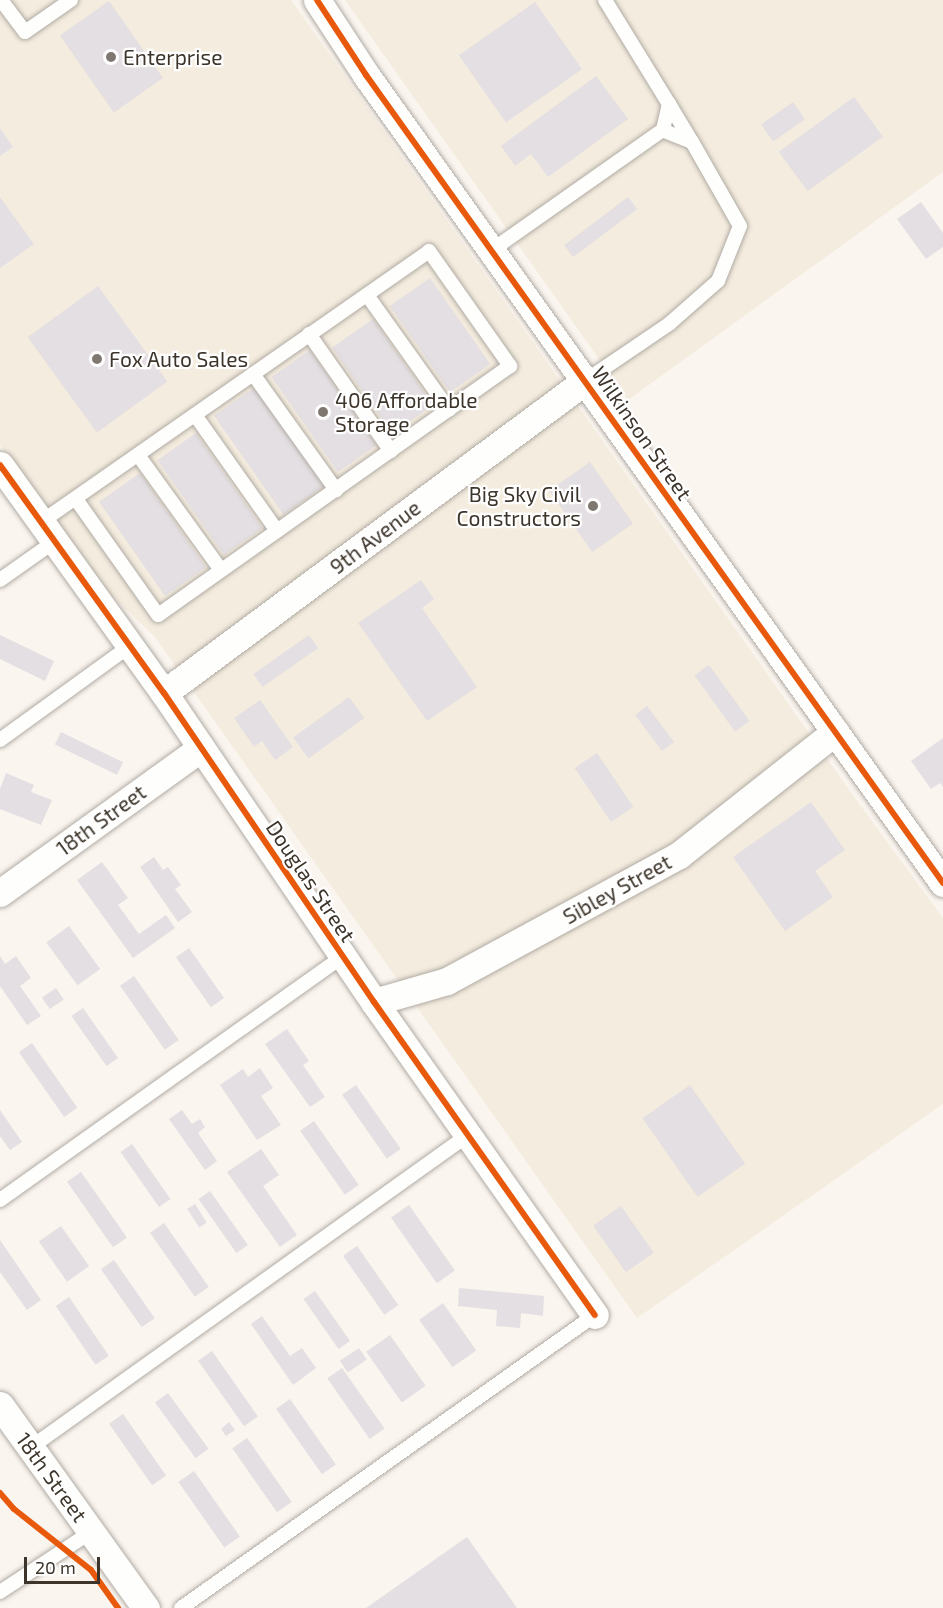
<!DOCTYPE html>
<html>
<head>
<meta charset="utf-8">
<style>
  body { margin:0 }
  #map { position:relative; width:943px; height:1608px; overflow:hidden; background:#faf5ef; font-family:"Exo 2",sans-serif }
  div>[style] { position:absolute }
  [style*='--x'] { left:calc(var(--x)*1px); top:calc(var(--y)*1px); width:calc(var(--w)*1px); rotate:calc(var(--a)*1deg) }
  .commercial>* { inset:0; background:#f4ecde }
  .building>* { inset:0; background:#e4dfe2; transform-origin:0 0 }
  .roads { filter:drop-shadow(0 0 2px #b1aba4) drop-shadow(0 0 2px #b1aba4) }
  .service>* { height:14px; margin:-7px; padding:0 7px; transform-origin:7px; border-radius:7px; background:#fefefd }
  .minor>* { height:27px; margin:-13.5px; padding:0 13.5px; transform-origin:13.5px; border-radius:13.5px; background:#fefefd }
  .cycleway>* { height:6px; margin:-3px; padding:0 3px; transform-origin:3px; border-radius:3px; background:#e8590c }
  .dots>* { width:16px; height:16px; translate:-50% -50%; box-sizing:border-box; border:3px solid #fff; border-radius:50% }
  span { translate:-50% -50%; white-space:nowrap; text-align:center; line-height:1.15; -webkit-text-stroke:4.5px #fff; paint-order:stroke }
  .poi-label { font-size:21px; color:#3d352b }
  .left { translate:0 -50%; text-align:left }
  .right { translate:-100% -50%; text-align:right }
  .street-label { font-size:21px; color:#3d352b }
  .scale { position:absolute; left:24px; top:1557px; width:76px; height:27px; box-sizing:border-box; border:3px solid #3d352b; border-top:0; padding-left:8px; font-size:18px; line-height:21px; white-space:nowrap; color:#3d352b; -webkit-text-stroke:4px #fff; paint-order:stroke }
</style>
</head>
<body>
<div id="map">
  <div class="commercial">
    <i style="clip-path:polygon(0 0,291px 0,850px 791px,943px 918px,943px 1104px,637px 1318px,155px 637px,112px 596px,79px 555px,0 444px)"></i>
    <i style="clip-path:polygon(345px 0,943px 0,943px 172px,628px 400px)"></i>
  </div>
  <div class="building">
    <i style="left:109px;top:1px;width:94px;height:60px;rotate:55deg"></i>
    <i style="left:535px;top:2px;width:82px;height:93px;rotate:55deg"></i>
    <i style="clip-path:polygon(596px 76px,628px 119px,548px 177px,531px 154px,515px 166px,501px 146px)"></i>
    <i style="left:854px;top:97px;width:49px;height:93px;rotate:54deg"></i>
    <i style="left:793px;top:102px;width:21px;height:39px;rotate:55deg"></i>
    <i style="clip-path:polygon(0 128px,13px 147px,0 156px)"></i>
    <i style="clip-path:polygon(0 197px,34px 244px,0 268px)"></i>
    <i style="left:628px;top:197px;width:15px;height:80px;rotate:53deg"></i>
    <i style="clip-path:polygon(921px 202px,943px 233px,943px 247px,926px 259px,897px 219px)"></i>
    <i style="left:430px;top:278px;width:105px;height:49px;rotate:55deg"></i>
    <i style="left:98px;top:286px;width:118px;height:87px;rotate:54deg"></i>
    <i style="left:373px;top:319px;width:105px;height:50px;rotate:55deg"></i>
    <i style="left:310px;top:350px;width:116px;height:47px;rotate:55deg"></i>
    <i style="left:255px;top:387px;width:121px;height:50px;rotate:55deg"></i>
    <i style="left:196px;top:433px;width:116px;height:47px;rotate:55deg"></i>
    <i style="left:590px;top:462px;width:75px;height:50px;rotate:55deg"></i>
    <i style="left:140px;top:473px;width:115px;height:50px;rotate:55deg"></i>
    <i style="clip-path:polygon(421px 580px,434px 599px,422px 608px,477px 687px,427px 721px,358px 623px)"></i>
    <i style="clip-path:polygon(0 635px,54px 661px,45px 681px,0 659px)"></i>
    <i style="left:309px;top:635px;width:16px;height:68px;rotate:55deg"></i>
    <i style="left:709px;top:665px;width:69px;height:18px;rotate:54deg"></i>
    <i style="left:349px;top:697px;width:26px;height:69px;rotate:54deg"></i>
    <i style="clip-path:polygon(260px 700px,293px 747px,275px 760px,262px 741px,254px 747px,234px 718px)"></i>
    <i style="left:647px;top:706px;width:45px;height:15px;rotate:53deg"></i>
    <i style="left:61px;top:732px;width:69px;height:14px;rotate:26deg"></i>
    <i style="clip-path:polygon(943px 738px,943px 787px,940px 783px,931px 789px,911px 761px)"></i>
    <i style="left:597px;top:753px;width:65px;height:27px;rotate:56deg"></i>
    <i style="clip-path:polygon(6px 773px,34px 785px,31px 792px,52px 800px,41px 825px,0 809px,0 789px)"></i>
    <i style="clip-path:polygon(811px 802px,845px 850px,815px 871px,833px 897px,785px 931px,733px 857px)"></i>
    <i style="clip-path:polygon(154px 857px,163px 870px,168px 867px,181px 885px,175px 889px,192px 912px,178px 922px,140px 867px)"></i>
    <i style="clip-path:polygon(102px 862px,128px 898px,118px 905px,139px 934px,166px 915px,175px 928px,133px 958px,77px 880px)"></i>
    <i style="left:69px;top:926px;width:53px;height:28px;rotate:54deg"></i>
    <i style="left:189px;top:948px;width:61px;height:16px;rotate:55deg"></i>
    <i style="clip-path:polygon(0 956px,5px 964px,16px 956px,31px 978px,20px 986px,41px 1016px,27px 1025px,0 986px)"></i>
    <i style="left:134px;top:976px;width:78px;height:17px;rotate:55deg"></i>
    <i style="left:56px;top:988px;width:14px;height:17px;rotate:56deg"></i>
    <i style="left:83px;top:1008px;width:61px;height:14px;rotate:55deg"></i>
    <i style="clip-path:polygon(287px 1029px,309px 1061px,303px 1065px,325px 1097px,310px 1107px,265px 1044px)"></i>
    <i style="left:32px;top:1043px;width:79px;height:16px;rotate:55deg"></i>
    <i style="clip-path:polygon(260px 1068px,273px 1088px,261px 1096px,281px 1125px,257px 1140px,220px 1085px,243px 1069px,248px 1077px)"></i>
    <i style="left:356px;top:1085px;width:78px;height:17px;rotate:55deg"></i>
    <i style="left:690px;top:1085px;width:96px;height:58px;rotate:55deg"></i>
    <i style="clip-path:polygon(0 1110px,22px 1142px,10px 1150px,0 1136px)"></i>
    <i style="clip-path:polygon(182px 1110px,192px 1124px,200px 1119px,205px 1127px,198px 1133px,217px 1161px,205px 1170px,169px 1119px)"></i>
    <i style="left:314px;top:1121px;width:78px;height:17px;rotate:55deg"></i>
    <i style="left:132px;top:1144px;width:67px;height:14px;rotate:55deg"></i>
    <i style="clip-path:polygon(261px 1149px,279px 1175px,263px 1186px,297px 1235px,280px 1247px,227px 1172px)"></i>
    <i style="left:81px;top:1172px;width:80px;height:17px;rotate:55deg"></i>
    <i style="left:210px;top:1191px;width:66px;height:14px;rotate:55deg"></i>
    <i style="left:195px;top:1204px;width:22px;height:9px;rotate:58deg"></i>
    <i style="left:409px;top:1205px;width:80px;height:22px;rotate:55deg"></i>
    <i style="left:621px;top:1206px;width:57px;height:34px;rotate:55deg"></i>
    <i style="left:164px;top:1223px;width:78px;height:17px;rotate:55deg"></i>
    <i style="left:61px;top:1226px;width:49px;height:27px;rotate:55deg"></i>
    <i style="clip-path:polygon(0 1240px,41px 1300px,27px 1310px,0 1272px)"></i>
    <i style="left:357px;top:1246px;width:72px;height:17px;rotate:55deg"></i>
    <i style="left:114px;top:1260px;width:71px;height:16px;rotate:55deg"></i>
    <i style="clip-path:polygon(459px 1288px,544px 1296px,543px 1316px,521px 1313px,520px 1328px,496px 1326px,497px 1310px,458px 1306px)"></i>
    <i style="left:315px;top:1291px;width:61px;height:14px;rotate:55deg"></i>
    <i style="left:69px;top:1297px;width:71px;height:16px;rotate:56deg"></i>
    <i style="left:443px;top:1303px;width:58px;height:29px;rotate:55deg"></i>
    <i style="clip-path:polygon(262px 1316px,290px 1356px,302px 1348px,316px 1368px,293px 1385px,251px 1324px)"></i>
    <i style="left:390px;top:1335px;width:62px;height:29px;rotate:55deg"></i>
    <i style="left:359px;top:1348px;width:14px;height:23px;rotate:56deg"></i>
    <i style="left:212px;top:1351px;width:80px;height:17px;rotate:55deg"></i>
    <i style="left:342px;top:1368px;width:74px;height:18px;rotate:55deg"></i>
    <i style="left:168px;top:1393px;width:69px;height:16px;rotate:54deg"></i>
    <i style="left:290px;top:1399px;width:80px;height:17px;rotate:55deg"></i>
    <i style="left:123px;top:1414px;width:75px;height:17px;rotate:55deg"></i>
    <i style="clip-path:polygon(229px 1422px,235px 1430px,226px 1436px,221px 1429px)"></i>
    <i style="left:247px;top:1438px;width:78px;height:18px;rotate:55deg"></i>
    <i style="left:194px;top:1471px;width:80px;height:19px;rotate:55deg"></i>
    <i style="clip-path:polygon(467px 1537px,517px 1608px,366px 1608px)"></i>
  </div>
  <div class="roads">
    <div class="service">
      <i style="--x:1;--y:0;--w:40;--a:53"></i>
      <i style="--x:25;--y:32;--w:56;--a:-34.8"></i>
      <i style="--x:669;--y:104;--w:44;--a:58.8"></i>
      <i style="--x:492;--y:250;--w:209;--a:-35.1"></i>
      <i style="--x:663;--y:130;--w:27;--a:-77"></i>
      <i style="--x:669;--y:104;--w:122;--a:-121.6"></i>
      <i style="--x:367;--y:295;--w:141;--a:54.5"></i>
      <i style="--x:309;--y:334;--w:143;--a:55"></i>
      <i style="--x:253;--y:374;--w:143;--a:54.4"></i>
      <i style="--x:585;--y:381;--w:102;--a:-34.2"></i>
      <i style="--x:669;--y:324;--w:65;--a:-41.3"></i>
      <i style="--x:718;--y:281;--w:59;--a:-68.2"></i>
      <i style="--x:740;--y:226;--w:97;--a:-119.7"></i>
      <i style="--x:692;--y:142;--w:31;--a:-158"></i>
      <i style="--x:195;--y:415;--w:142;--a:54.7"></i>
      <i style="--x:138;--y:455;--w:142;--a:54.2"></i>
      <i style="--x:41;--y:522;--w:473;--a:-34.9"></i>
      <i style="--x:429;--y:251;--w:141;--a:54.8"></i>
      <i style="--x:510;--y:366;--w:431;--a:144.7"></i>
      <i style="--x:158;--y:615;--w:142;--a:-125.3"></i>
      <i style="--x:0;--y:580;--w:67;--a:-35.3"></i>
      <i style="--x:0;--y:740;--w:160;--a:-35.9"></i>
      <i style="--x:0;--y:1200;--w:421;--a:-35.4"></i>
      <i style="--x:30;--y:1448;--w:538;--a:-35.55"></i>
      <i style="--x:0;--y:1592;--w:109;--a:-33.4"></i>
      <i style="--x:181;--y:1608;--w:507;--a:-35.29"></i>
    </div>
    <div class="minor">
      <i style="--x:317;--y:0;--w:90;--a:56.8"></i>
      <i style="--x:366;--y:75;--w:993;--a:54.47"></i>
      <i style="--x:0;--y:465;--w:281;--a:54.3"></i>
      <i style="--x:164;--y:693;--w:374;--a:55.8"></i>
      <i style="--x:374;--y:1002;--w:383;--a:54.8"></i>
      <i style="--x:164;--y:693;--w:524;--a:-36.54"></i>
      <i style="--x:0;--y:893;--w:248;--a:-35.8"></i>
      <i style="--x:374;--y:1002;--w:76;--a:-16"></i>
      <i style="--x:447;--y:981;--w:264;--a:-28.5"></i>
      <i style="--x:679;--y:855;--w:199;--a:-38.3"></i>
      <i style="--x:0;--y:1405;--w:250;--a:54.3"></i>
    </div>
  </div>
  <div class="cycleway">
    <i style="--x:317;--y:0;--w:90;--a:56.8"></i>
    <i style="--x:366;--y:75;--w:993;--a:54.47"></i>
    <i style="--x:0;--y:465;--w:281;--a:54.3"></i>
    <i style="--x:164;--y:693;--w:374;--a:55.8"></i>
    <i style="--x:374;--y:1002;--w:383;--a:54.8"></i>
    <i style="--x:0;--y:1493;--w:21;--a:49"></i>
    <i style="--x:14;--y:1509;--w:98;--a:38.4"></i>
    <i style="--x:91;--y:1570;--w:47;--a:54.6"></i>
  </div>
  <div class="dots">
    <i style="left:111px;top:57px;background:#7f7870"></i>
    <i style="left:97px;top:359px;background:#7f7870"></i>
    <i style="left:323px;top:412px;background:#7f7870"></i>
    <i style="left:593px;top:506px;background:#7f7870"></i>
  </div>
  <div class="poi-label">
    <span class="left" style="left:123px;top:57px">Enterprise</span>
    <span class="left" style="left:109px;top:359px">Fox Auto Sales</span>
    <span class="left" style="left:335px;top:412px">406 Affordable<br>Storage</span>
    <span class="right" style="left:581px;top:506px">Big Sky Civil<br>Constructors</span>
  </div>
  <div class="street-label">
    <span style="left:642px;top:433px;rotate:55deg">Wilkinson Street</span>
    <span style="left:375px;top:537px;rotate:-37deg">9th Avenue</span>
    <span style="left:101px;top:820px;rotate:-36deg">18th Street</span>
    <span style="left:311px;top:881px;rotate:56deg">Douglas Street</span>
    <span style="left:617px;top:889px;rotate:-29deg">Sibley Street</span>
    <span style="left:52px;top:1477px;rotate:54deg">18th Street</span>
  </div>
  <div class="scale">20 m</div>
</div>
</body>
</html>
